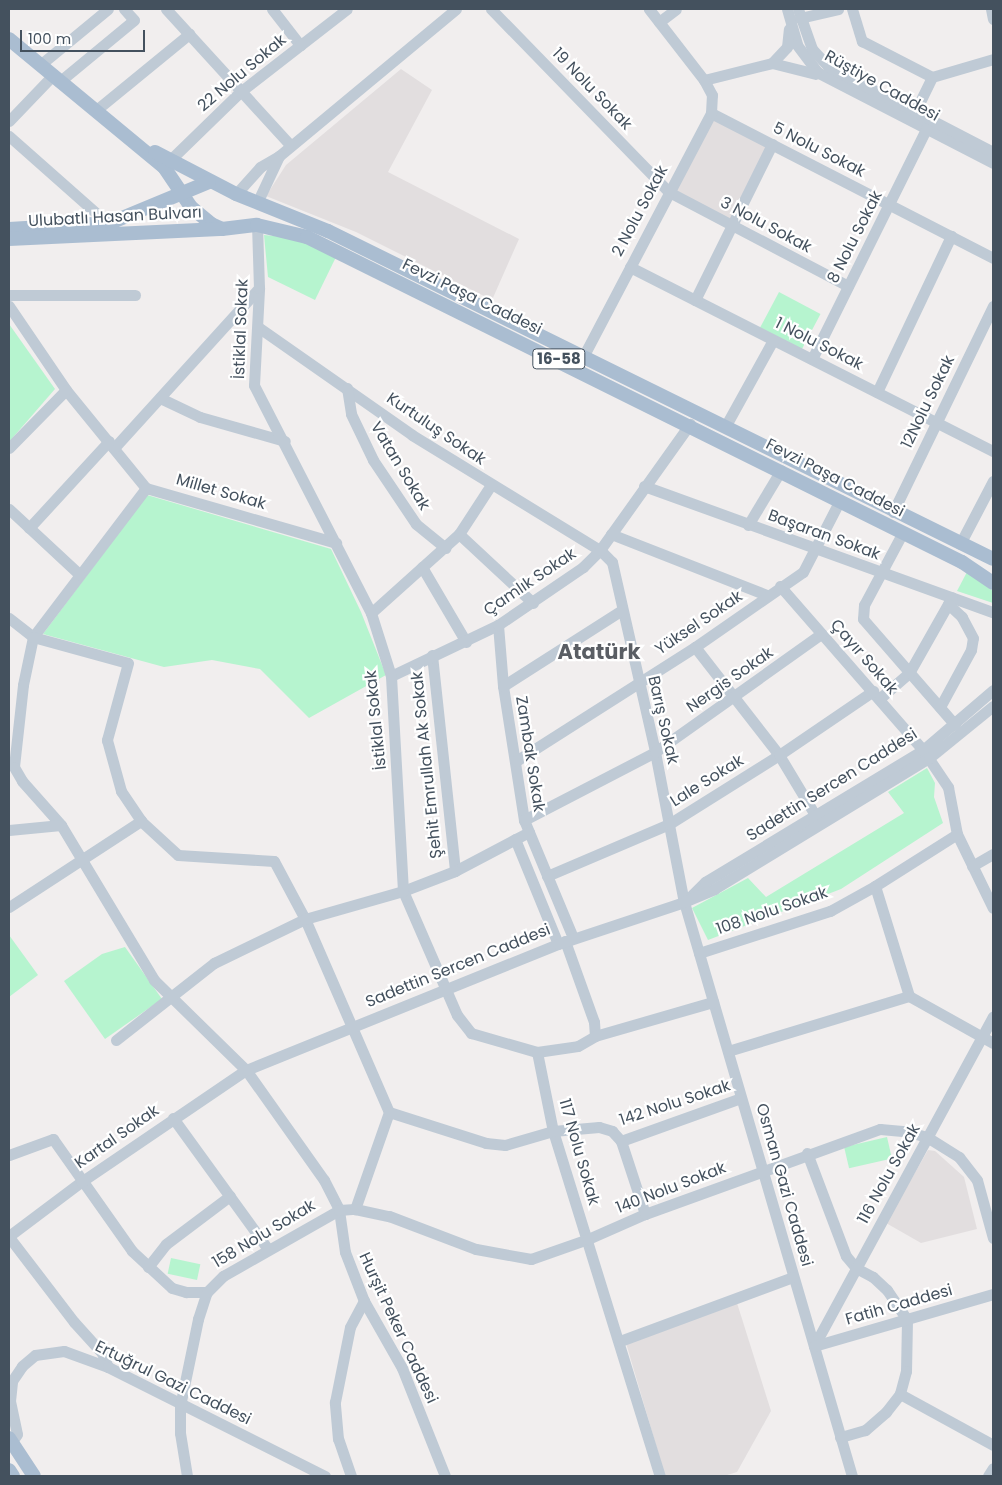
<!DOCTYPE html>
<html>
<head>
<meta charset="utf-8">
<style>
  body { margin:0 }
  #map { position:relative; width:1002px; height:1485px; overflow:hidden; background:#f1eeee; font-family:Poppins,sans-serif }
  div>[style] { position:absolute }
  [style*='--x'] { left:calc(var(--x)*1px); top:calc(var(--y)*1px); width:calc(var(--w)*1px); rotate:calc(var(--a)*1deg) }
  .education>* { inset:0; background:#e2dedf; transform-origin:0 0 }
  .green>* { inset:0; background:#b6f4cf; transform-origin:0 0 }
  .minor>* { height:11px; margin:-5.5px; padding:0 5.5px; transform-origin:5.5px; border-radius:5.5px; background:#bfcad5 }
  .major>* { height:14px; margin:-7px; padding:0 7px; transform-origin:7px; border-radius:7px; background:#aabdd1 }
  span { translate:-50% -50%; white-space:nowrap; text-align:center; line-height:1.15; -webkit-text-stroke:4.5px #fff; paint-order:stroke }
  .shield-label span { padding:1px 4px; background:#fff; border:1px solid; border-radius:4px; -webkit-text-stroke-width:0 }
  .shield-label { font-size:15px; color:#44515e; font-weight:700 }
  .street-label { font-size:16px; color:#44515e }
  .district-label { font-size:21px; color:#5a5e64; font-weight:700 }
  .frame { position:absolute; inset:0; border:10px solid #44515e; pointer-events:none }
  .scale { position:absolute; left:20px; top:30px; width:125px; height:22px; box-sizing:border-box; border:2px solid #44515e; border-top:0; padding-left:6px; font-size:15px; line-height:18px; white-space:nowrap; color:#44515e; -webkit-text-stroke:4px #fff; paint-order:stroke }
</style>
</head>
<body>
<div id="map">
  <div class="education">
    <i style="clip-path:polygon(401px 69px,432px 90px,388px 172px,519px 239px,492px 300px,356px 232px,266px 196px,286px 165px)"></i>
    <i style="left:712px;top:117px;width:64px;height:83px;rotate:28deg"></i>
    <i style="clip-path:polygon(928px 1150px,935px 1151px,964px 1177px,977px 1229px,921px 1243px,886px 1223px)"></i>
    <i style="clip-path:polygon(737px 1303px,771px 1411px,737px 1472px,724px 1476px,665px 1476px,626px 1343px)"></i>
  </div>
  <div class="green">
    <i style="clip-path:polygon(264px 235px,294px 238px,336px 257px,315px 300px,268px 277px)"></i>
    <i style="left:779px;top:292px;width:47px;height:42px;rotate:28deg"></i>
    <i style="clip-path:polygon(9px 324px,55px 389px,9px 442px)"></i>
    <i style="clip-path:polygon(147px 495px,331px 549px,361px 612px,386px 675px,309px 718px,260px 669px,212px 660px,164px 667px,43px 634px)"></i>
    <i style="clip-path:polygon(967px 572px,993px 591px,993px 603px,957px 591px)"></i>
    <i style="clip-path:polygon(927px 768px,935px 783px,934px 797px,943px 823px,841px 889px,708px 940px,692px 908px,748px 878px,766px 897px,904px 813px,888px 792px)"></i>
    <i style="clip-path:polygon(9px 935px,38px 975px,9px 997px)"></i>
    <i style="clip-path:polygon(125px 947px,162px 999px,105px 1039px,64px 981px,102px 954px)"></i>
    <i style="left:887px;top:1137px;width:22px;height:44px;rotate:77deg"></i>
    <i style="left:171px;top:1258px;width:30px;height:16px;rotate:12deg"></i>
  </div>
  <div class="minor">
    <i style="--x:166;--y:9;--w:184;--a:47.6"></i>
    <i style="--x:272;--y:9;--w:46;--a:52.1"></i>
    <i style="--x:491;--y:9;--w:255;--a:45.8"></i>
    <i style="--x:669;--y:192;--w:202;--a:27.7"></i>
    <i style="--x:787;--y:9;--w:37;--a:74"></i>
    <i style="--x:797;--y:45;--w:34;--a:53"></i>
    <i style="--x:817;--y:72;--w:198;--a:27.3"></i>
    <i style="--x:798;--y:9;--w:42;--a:70.7"></i>
    <i style="--x:812;--y:49;--w:25;--a:47"></i>
    <i style="--x:829;--y:67;--w:185;--a:27.4"></i>
    <i style="--x:852;--y:9;--w:34;--a:73"></i>
    <i style="--x:862;--y:41;--w:79;--a:27.2"></i>
    <i style="--x:991;--y:9;--w:10;--a:79"></i>
    <i style="--x:800;--y:18;--w:39;--a:-13"></i>
    <i style="--x:659;--y:22;--w:21;--a:-37"></i>
    <i style="--x:772;--y:63;--w:22;--a:-47"></i>
    <i style="--x:787;--y:47;--w:18;--a:-84"></i>
    <i style="--x:40;--y:65;--w:88;--a:-39.5"></i>
    <i style="--x:704;--y:80;--w:70;--a:-14"></i>
    <i style="--x:772;--y:63;--w:45;--a:14"></i>
    <i style="--x:59;--y:82;--w:97;--a:-39.6"></i>
    <i style="--x:134;--y:20;--w:15;--a:-132"></i>
    <i style="--x:95;--y:111;--w:122;--a:-39.3"></i>
    <i style="--x:915;--y:112;--w:39;--a:-64"></i>
    <i style="--x:932;--y:77;--w:64;--a:-16.4"></i>
    <i style="--x:711;--y:113;--w:317;--a:27.2"></i>
    <i style="--x:9;--y:121;--w:62;--a:-46.3"></i>
    <i style="--x:9;--y:136;--w:139;--a:41.5"></i>
    <i style="--x:165;--y:165;--w:105;--a:-44.2"></i>
    <i style="--x:240;--y:92;--w:135;--a:-37.8"></i>
    <i style="--x:236;--y:194;--w:36;--a:-48"></i>
    <i style="--x:260;--y:167;--w:22;--a:-30"></i>
    <i style="--x:279;--y:156;--w:230;--a:-39.7"></i>
    <i style="--x:257;--y:203;--w:52;--a:-64.9"></i>
    <i style="--x:630;--y:267;--w:407;--a:26.9"></i>
    <i style="--x:9;--y:295;--w:126;--a:0"></i>
    <i style="--x:695;--y:300;--w:174;--a:-63.7"></i>
    <i style="--x:9;--y:306;--w:102;--a:55.8"></i>
    <i style="--x:66;--y:390;--w:127;--a:50.8"></i>
    <i style="--x:146;--y:488;--w:198;--a:16.1"></i>
    <i style="--x:258;--y:327;--w:188;--a:35"></i>
    <i style="--x:412;--y:435;--w:220;--a:31.5"></i>
    <i style="--x:600;--y:550;--w:17;--a:45"></i>
    <i style="--x:612;--y:562;--w:195;--a:77.2"></i>
    <i style="--x:655;--y:752;--w:153;--a:79.1"></i>
    <i style="--x:684;--y:902;--w:598;--a:73.69"></i>
    <i style="--x:583;--y:357;--w:276;--a:-62.3"></i>
    <i style="--x:711;--y:113;--w:18;--a:-87"></i>
    <i style="--x:712;--y:95;--w:17;--a:-118"></i>
    <i style="--x:704;--y:80;--w:90;--a:-127.8"></i>
    <i style="--x:812;--y:359;--w:257;--a:-63.6"></i>
    <i style="--x:347;--y:388;--w:26;--a:81"></i>
    <i style="--x:351;--y:414;--w:51;--a:64.4"></i>
    <i style="--x:373;--y:460;--w:77;--a:56.1"></i>
    <i style="--x:416;--y:524;--w:38;--a:39"></i>
    <i style="--x:877;--y:392;--w:173;--a:-64.6"></i>
    <i style="--x:160;--y:398;--w:44;--a:25.4"></i>
    <i style="--x:200;--y:417;--w:88;--a:15.8"></i>
    <i style="--x:725;--y:427;--w:99;--a:-61.1"></i>
    <i style="--x:9;--y:448;--w:81;--a:-45.5"></i>
    <i style="--x:114;--y:448;--w:216;--a:-47.8"></i>
    <i style="--x:644;--y:486;--w:371;--a:19.9"></i>
    <i style="--x:146;--y:488;--w:187;--a:127.2"></i>
    <i style="--x:33;--y:637;--w:49;--a:101.8"></i>
    <i style="--x:23;--y:685;--w:82;--a:96.3"></i>
    <i style="--x:14;--y:767;--w:16;--a:60"></i>
    <i style="--x:22;--y:781;--w:59;--a:48.4"></i>
    <i style="--x:61;--y:825;--w:181;--a:59"></i>
    <i style="--x:154;--y:980;--w:129;--a:44.4"></i>
    <i style="--x:246;--y:1070;--w:135;--a:54.7"></i>
    <i style="--x:324;--y:1180;--w:34;--a:63"></i>
    <i style="--x:339;--y:1210;--w:42;--a:81.9"></i>
    <i style="--x:345;--y:1252;--w:53;--a:68.8"></i>
    <i style="--x:364;--y:1301;--w:77;--a:60.4"></i>
    <i style="--x:402;--y:1368;--w:116;--a:68.3"></i>
    <i style="--x:9;--y:509;--w:96;--a:42.9"></i>
    <i style="--x:893;--y:512;--w:229;--a:-64.1"></i>
    <i style="--x:748;--y:525;--w:64;--a:-59"></i>
    <i style="--x:29;--y:528;--w:118;--a:-47.4"></i>
    <i style="--x:903;--y:532;--w:83;--a:118.1"></i>
    <i style="--x:864;--y:605;--w:14;--a:94"></i>
    <i style="--x:863;--y:619;--w:140;--a:49"></i>
    <i style="--x:459;--y:534;--w:101;--a:43"></i>
    <i style="--x:611;--y:534;--w:168;--a:21.4"></i>
    <i style="--x:960;--y:544;--w:71;--a:-62.4"></i>
    <i style="--x:422;--y:567;--w:87;--a:59.6"></i>
    <i style="--x:780;--y:586;--w:218;--a:48.9"></i>
    <i style="--x:923;--y:750;--w:45;--a:56"></i>
    <i style="--x:948;--y:787;--w:48;--a:79.2"></i>
    <i style="--x:957;--y:834;--w:82;--a:64.1"></i>
    <i style="--x:371;--y:613;--w:118;--a:-41.9"></i>
    <i style="--x:459;--y:534;--w:59;--a:-56.9"></i>
    <i style="--x:9;--y:618;--w:31;--a:38"></i>
    <i style="--x:33;--y:637;--w:98;--a:15.3"></i>
    <i style="--x:128;--y:663;--w:80;--a:105.3"></i>
    <i style="--x:107;--y:740;--w:53;--a:74.6"></i>
    <i style="--x:121;--y:791;--w:36;--a:56"></i>
    <i style="--x:141;--y:821;--w:50;--a:42.6"></i>
    <i style="--x:178;--y:855;--w:96;--a:3.6"></i>
    <i style="--x:274;--y:861;--w:66;--a:61.9"></i>
    <i style="--x:305;--y:919;--w:210;--a:66.5"></i>
    <i style="--x:389;--y:1112;--w:103;--a:109.3"></i>
    <i style="--x:498;--y:625;--w:61;--a:85.3"></i>
    <i style="--x:503;--y:686;--w:136;--a:81.1"></i>
    <i style="--x:524;--y:820;--w:128;--a:67.4"></i>
    <i style="--x:695;--y:647;--w:137;--a:52.1"></i>
    <i style="--x:779;--y:755;--w:70;--a:59"></i>
    <i style="--x:432;--y:655;--w:217;--a:83.9"></i>
    <i style="--x:391;--y:676;--w:119;--a:-25.5"></i>
    <i style="--x:498;--y:625;--w:103;--a:-34.3"></i>
    <i style="--x:583;--y:567;--w:24;--a:-45"></i>
    <i style="--x:600;--y:550;--w:155;--a:-54.5"></i>
    <i style="--x:503;--y:686;--w:141;--a:-32.6"></i>
    <i style="--x:879;--y:699;--w:40;--a:-41"></i>
    <i style="--x:909;--y:673;--w:87;--a:-60.5"></i>
    <i style="--x:940;--y:707;--w:65;--a:-61.5"></i>
    <i style="--x:971;--y:650;--w:12;--a:-81"></i>
    <i style="--x:973;--y:638;--w:24;--a:-118"></i>
    <i style="--x:962;--y:617;--w:19;--a:-137"></i>
    <i style="--x:516;--y:761;--w:212;--a:-32.5"></i>
    <i style="--x:695;--y:647;--w:131;--a:-34.8"></i>
    <i style="--x:803;--y:572;--w:81;--a:-62.8"></i>
    <i style="--x:524;--y:820;--w:148;--a:-27.4"></i>
    <i style="--x:655;--y:752;--w:204;--a:-35.4"></i>
    <i style="--x:9;--y:830;--w:52;--a:-5.5"></i>
    <i style="--x:529;--y:832;--w:84;--a:152.2"></i>
    <i style="--x:455;--y:871;--w:56;--a:159"></i>
    <i style="--x:403;--y:891;--w:135;--a:66.5"></i>
    <i style="--x:457;--y:1015;--w:23;--a:52"></i>
    <i style="--x:471;--y:1033;--w:69;--a:16.1"></i>
    <i style="--x:537;--y:1052;--w:81;--a:78.6"></i>
    <i style="--x:553;--y:1131;--w:361;--a:72.8"></i>
    <i style="--x:515;--y:839;--w:113;--a:67.7"></i>
    <i style="--x:972;--y:866;--w:24;--a:-30"></i>
    <i style="--x:547;--y:876;--w:133;--a:-23.1"></i>
    <i style="--x:669;--y:824;--w:130;--a:-32.1"></i>
    <i style="--x:779;--y:755;--w:114;--a:-34.2"></i>
    <i style="--x:875;--y:886;--w:115;--a:72.8"></i>
    <i style="--x:909;--y:996;--w:96;--a:29.2"></i>
    <i style="--x:691;--y:896;--w:20;--a:-45"></i>
    <i style="--x:705;--y:882;--w:255;--a:-31.2"></i>
    <i style="--x:923;--y:750;--w:92;--a:-40.6"></i>
    <i style="--x:9;--y:907;--w:158;--a:-33.1"></i>
    <i style="--x:565;--y:941;--w:86;--a:70.3"></i>
    <i style="--x:594;--y:1022;--w:14;--a:86"></i>
    <i style="--x:699;--y:953;--w:138;--a:-17.8"></i>
    <i style="--x:830;--y:911;--w:51;--a:-29.1"></i>
    <i style="--x:875;--y:886;--w:97;--a:-32.4"></i>
    <i style="--x:116;--y:1040;--w:125;--a:-38.2"></i>
    <i style="--x:214;--y:963;--w:101;--a:-25.8"></i>
    <i style="--x:305;--y:919;--w:102;--a:-15.9"></i>
    <i style="--x:403;--y:891;--w:215;--a:-93.2"></i>
    <i style="--x:391;--y:676;--w:66;--a:-107.6"></i>
    <i style="--x:371;--y:613;--w:256;--a:-117.2"></i>
    <i style="--x:254;--y:385;--w:97;--a:-87"></i>
    <i style="--x:259;--y:288;--w:63;--a:-91.8"></i>
    <i style="--x:728;--y:1051;--w:189;--a:-16.9"></i>
    <i style="--x:537;--y:1052;--w:41;--a:-8.3"></i>
    <i style="--x:578;--y:1046;--w:20;--a:-30"></i>
    <i style="--x:595;--y:1036;--w:123;--a:-16.1"></i>
    <i style="--x:389;--y:1112;--w:102;--a:17.7"></i>
    <i style="--x:486;--y:1143;--w:19;--a:6"></i>
    <i style="--x:505;--y:1145;--w:50;--a:-16.3"></i>
    <i style="--x:553;--y:1131;--w:46;--a:-5"></i>
    <i style="--x:599;--y:1127;--w:14;--a:17"></i>
    <i style="--x:612;--y:1131;--w:13;--a:48"></i>
    <i style="--x:621;--y:1141;--w:127;--a:-19.7"></i>
    <i style="--x:173;--y:1118;--w:162;--a:54.1"></i>
    <i style="--x:621;--y:1141;--w:77;--a:71.8"></i>
    <i style="--x:807;--y:1153;--w:110;--a:69.3"></i>
    <i style="--x:846;--y:1256;--w:16;--a:50"></i>
    <i style="--x:856;--y:1268;--w:19;--a:28"></i>
    <i style="--x:873;--y:1277;--w:19;--a:43"></i>
    <i style="--x:887;--y:1290;--w:36;--a:56"></i>
    <i style="--x:907;--y:1320;--w:51;--a:91.1"></i>
    <i style="--x:906;--y:1371;--w:24;--a:105"></i>
    <i style="--x:900;--y:1394;--w:23;--a:128"></i>
    <i style="--x:886;--y:1412;--w:28;--a:139"></i>
    <i style="--x:865;--y:1430;--w:26;--a:164"></i>
    <i style="--x:9;--y:1155;--w:47;--a:-20"></i>
    <i style="--x:53;--y:1139;--w:137;--a:54.8"></i>
    <i style="--x:132;--y:1251;--w:54;--a:42.8"></i>
    <i style="--x:172;--y:1288;--w:15;--a:16"></i>
    <i style="--x:186;--y:1292;--w:21;--a:0"></i>
    <i style="--x:9;--y:1236;--w:90;--a:-36.9"></i>
    <i style="--x:81;--y:1182;--w:199;--a:-34.2"></i>
    <i style="--x:246;--y:1070;--w:336;--a:-22"></i>
    <i style="--x:558;--y:944;--w:133;--a:-18.4"></i>
    <i style="--x:684;--y:902;--w:33;--a:-23"></i>
    <i style="--x:714;--y:889;--w:252;--a:-31.4"></i>
    <i style="--x:929;--y:758;--w:82;--a:-39.1"></i>
    <i style="--x:9;--y:1237;--w:107;--a:52.6"></i>
    <i style="--x:74;--y:1322;--w:42;--a:47.9"></i>
    <i style="--x:102;--y:1353;--w:15;--a:67"></i>
    <i style="--x:148;--y:1267;--w:29;--a:-52"></i>
    <i style="--x:166;--y:1244;--w:80;--a:-36.9"></i>
    <i style="--x:620;--y:1341;--w:184;--a:-20.3"></i>
    <i style="--x:814;--y:1346;--w:375;--a:-61.5"></i>
    <i style="--x:814;--y:1346;--w:186;--a:-16.2"></i>
    <i style="--x:900;--y:1394;--w:106;--a:28.7"></i>
    <i style="--x:9;--y:1446;--w:14;--a:-56"></i>
    <i style="--x:17;--y:1434;--w:34;--a:-102"></i>
    <i style="--x:10;--y:1401;--w:20;--a:-84"></i>
    <i style="--x:12;--y:1381;--w:18;--a:-56"></i>
    <i style="--x:22;--y:1366;--w:17;--a:-40"></i>
    <i style="--x:35;--y:1355;--w:29;--a:-8"></i>
    <i style="--x:64;--y:1351;--w:47;--a:20"></i>
    <i style="--x:108;--y:1367;--w:243;--a:26.7"></i>
    <i style="--x:187;--y:1476;--w:44;--a:-99.2"></i>
    <i style="--x:180;--y:1433;--w:27;--a:-90"></i>
    <i style="--x:180;--y:1406;--w:89;--a:-78.3"></i>
    <i style="--x:198;--y:1319;--w:28;--a:-72"></i>
    <i style="--x:207;--y:1292;--w:23;--a:-45"></i>
    <i style="--x:223;--y:1276;--w:133;--a:-29.6"></i>
    <i style="--x:339;--y:1210;--w:16;--a:-4"></i>
    <i style="--x:355;--y:1209;--w:35;--a:12"></i>
    <i style="--x:389;--y:1216;--w:93;--a:20.8"></i>
    <i style="--x:476;--y:1249;--w:56;--a:10.3"></i>
    <i style="--x:531;--y:1259;--w:60;--a:-19.3"></i>
    <i style="--x:588;--y:1239;--w:62;--a:-23.7"></i>
    <i style="--x:645;--y:1214;--w:250;--a:-19.9"></i>
    <i style="--x:880;--y:1129;--w:25;--a:5"></i>
    <i style="--x:905;--y:1131;--w:23;--a:15"></i>
    <i style="--x:927;--y:1137;--w:38;--a:32"></i>
    <i style="--x:959;--y:1157;--w:29;--a:52"></i>
    <i style="--x:977;--y:1180;--w:60;--a:74.6"></i>
    <i style="--x:351;--y:1476;--w:39;--a:-109"></i>
    <i style="--x:338;--y:1439;--w:37;--a:-95"></i>
    <i style="--x:335;--y:1402;--w:76;--a:-78.7"></i>
    <i style="--x:350;--y:1327;--w:30;--a:-62"></i>
    <i style="--x:988;--y:1476;--w:9;--a:-58"></i>
  </div>
  <div class="major">
    <i style="--x:9;--y:39;--w:201;--a:39.6"></i>
    <i style="--x:164;--y:167;--w:48;--a:56"></i>
    <i style="--x:191;--y:207;--w:26;--a:40"></i>
    <i style="--x:211;--y:224;--w:12;--a:24"></i>
    <i style="--x:222;--y:229;--w:35;--a:-7"></i>
    <i style="--x:257;--y:225;--w:51;--a:13.5"></i>
    <i style="--x:307;--y:237;--w:731;--a:26.39"></i>
    <i style="--x:962;--y:562;--w:37;--a:34"></i>
    <i style="--x:155;--y:152;--w:91;--a:27.4"></i>
    <i style="--x:236;--y:194;--w:99;--a:21.9"></i>
    <i style="--x:328;--y:231;--w:741;--a:26.25"></i>
    <i style="--x:9;--y:229;--w:101;--a:-3.4"></i>
    <i style="--x:110;--y:223;--w:107;--a:-22.5"></i>
    <i style="--x:9;--y:239;--w:211;--a:-2.7"></i>
    <i style="--x:9;--y:1438;--w:45;--a:56.7"></i>
    <i style="--x:9;--y:1470;--w:7;--a:56"></i>
  </div>
  <div class="shield-label">
    <span style="left:559px;top:359px">16-58</span>
  </div>
  <div class="street-label">
    <span style="left:242px;top:73px;rotate:-40deg">22 Nolu Sokak</span>
    <span style="left:882px;top:86px;rotate:29deg">Rüştiye Caddesi</span>
    <span style="left:592px;top:89px;rotate:46deg">19 Nolu Sokak</span>
    <span style="left:819px;top:150px;rotate:27deg">5 Nolu Sokak</span>
    <span style="left:640px;top:211px;rotate:-62deg">2 Nolu Sokak</span>
    <span style="left:115px;top:217px;rotate:-3deg">Ulubatlı Hasan Bulvarı</span>
    <span style="left:766px;top:225px;rotate:28deg">3 Nolu Sokak</span>
    <span style="left:855px;top:237px;rotate:-63deg">8 Nolu Sokak</span>
    <span style="left:472px;top:297px;rotate:26deg">Fevzi Paşa Caddesi</span>
    <span style="left:241px;top:329px;rotate:-88deg">İstiklal Sokak</span>
    <span style="left:819px;top:344px;rotate:27deg">1 Nolu Sokak</span>
    <span style="left:928px;top:402px;rotate:-64deg">12Nolu Sokak</span>
    <span style="left:436px;top:429px;rotate:34deg">Kurtuluş Sokak</span>
    <span style="left:400px;top:466px;rotate:59deg">Vatan Sokak</span>
    <span style="left:835px;top:478px;rotate:27deg">Fevzi Paşa Caddesi</span>
    <span style="left:221px;top:492px;rotate:16deg">Millet Sokak</span>
    <span style="left:824px;top:535px;rotate:20deg">Başaran Sokak</span>
    <span style="left:530px;top:582px;rotate:-34deg">Çamlık Sokak</span>
    <span style="left:699px;top:623px;rotate:-34deg">Yüksel Sokak</span>
    <span style="left:864px;top:657px;rotate:49deg">Çayır Sokak</span>
    <span style="left:730px;top:680px;rotate:-35deg">Nergis Sokak</span>
    <span style="left:376px;top:720px;rotate:-96deg">İstiklal Sokak</span>
    <span style="left:663px;top:720px;rotate:77deg">Barış Sokak</span>
    <span style="left:530px;top:754px;rotate:81deg">Zambak Sokak</span>
    <span style="left:427px;top:765px;rotate:-96deg">Şehit Emrullah Ak Sokak</span>
    <span style="left:707px;top:781px;rotate:-32deg">Lale Sokak</span>
    <span style="left:832px;top:785px;rotate:-32deg">Sadettin Sercen Caddesi</span>
    <span style="left:772px;top:911px;rotate:-19deg">108 Nolu Sokak</span>
    <span style="left:458px;top:966px;rotate:-22deg">Sadettin Sercen Caddesi</span>
    <span style="left:675px;top:1103px;rotate:-18deg">142 Nolu Sokak</span>
    <span style="left:117px;top:1137px;rotate:-35deg">Kartal Sokak</span>
    <span style="left:579px;top:1152px;rotate:74deg">117 Nolu Sokak</span>
    <span style="left:889px;top:1174px;rotate:-61deg">116 Nolu Sokak</span>
    <span style="left:784px;top:1185px;rotate:74deg">Osman Gazi Caddesi</span>
    <span style="left:671px;top:1188px;rotate:-21deg">140 Nolu Sokak</span>
    <span style="left:264px;top:1234px;rotate:-31deg">158 Nolu Sokak</span>
    <span style="left:899px;top:1305px;rotate:-16deg">Fatih Caddesi</span>
    <span style="left:398px;top:1328px;rotate:65deg">Hurşit Peker Caddesi</span>
    <span style="left:173px;top:1383px;rotate:26deg">Ertuğrul Gazi Caddesi</span>
  </div>
  <div class="district-label">
    <span style="left:599px;top:652px">Atatürk</span>
  </div>
  <div class="frame"></div>
  <div class="scale">100 m</div>
</div>
</body>
</html>
